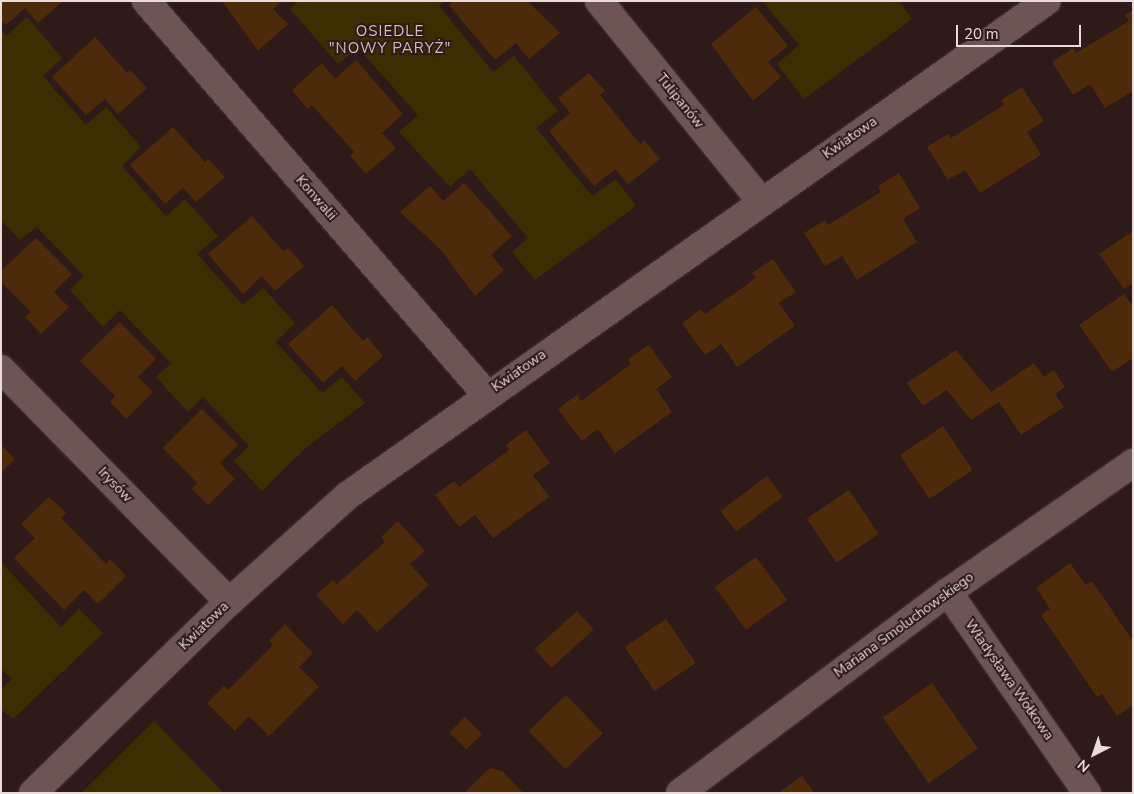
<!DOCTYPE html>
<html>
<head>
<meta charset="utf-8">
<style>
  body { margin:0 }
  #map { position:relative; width:1134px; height:794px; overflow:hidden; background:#2e1b19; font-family:"Nunito Sans",sans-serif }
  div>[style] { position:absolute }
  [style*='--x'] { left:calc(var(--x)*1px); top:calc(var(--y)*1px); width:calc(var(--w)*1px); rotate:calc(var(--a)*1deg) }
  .green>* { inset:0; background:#3b2e00 }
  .building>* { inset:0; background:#4d2a0a; transform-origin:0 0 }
  .roads { filter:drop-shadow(0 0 1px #493938) drop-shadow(0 0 1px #493938) }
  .minor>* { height:28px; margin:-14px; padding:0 14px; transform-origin:14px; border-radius:14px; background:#6c5552 }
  span { translate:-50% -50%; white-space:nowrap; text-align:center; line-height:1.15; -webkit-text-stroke:4px #2e1b19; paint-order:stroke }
  .street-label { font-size:14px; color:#eadcda }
  .neighbourhood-label { font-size:15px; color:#d8bdba; letter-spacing:1px }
  .frame { position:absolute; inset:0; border:2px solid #eadcda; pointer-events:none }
  .north { position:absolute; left:1069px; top:729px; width:50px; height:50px; -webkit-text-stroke:4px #2e1b19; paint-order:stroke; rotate:221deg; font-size:14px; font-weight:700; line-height:20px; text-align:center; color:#eadcda }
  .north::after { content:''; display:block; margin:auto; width:18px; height:22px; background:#eadcda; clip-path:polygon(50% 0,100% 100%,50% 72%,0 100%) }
  .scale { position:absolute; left:956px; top:25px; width:125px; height:22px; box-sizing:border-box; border:2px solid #eadcda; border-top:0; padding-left:6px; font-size:15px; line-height:18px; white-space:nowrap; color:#eadcda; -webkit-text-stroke:4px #2e1b19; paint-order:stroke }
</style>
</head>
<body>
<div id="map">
  <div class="green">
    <i style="clip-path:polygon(298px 1px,444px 1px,439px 6px,493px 72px,514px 56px,558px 111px,536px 128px,592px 196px,616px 179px,636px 206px,535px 280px,512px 252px,528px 238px,470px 169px,450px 187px,399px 132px,418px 115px,358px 48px,338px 64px,290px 9px)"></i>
    <i style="clip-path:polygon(762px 1px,899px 1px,912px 19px,804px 99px,777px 64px,799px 45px)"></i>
    <i style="clip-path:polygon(27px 17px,62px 58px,43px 76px,86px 125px,106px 107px,141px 147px,122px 166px,166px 216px,185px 199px,218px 236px,197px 254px,243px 305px,263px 288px,295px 323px,276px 342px,322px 393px,342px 377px,365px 403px,308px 446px,262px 491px,234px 461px,249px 446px,203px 397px,188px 412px,156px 377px,171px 363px,120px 310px,103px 327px,70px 290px,84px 276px,37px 227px,20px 240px,1px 220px,1px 31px,6px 36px)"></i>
    <i style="clip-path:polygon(1px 562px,61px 627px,79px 609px,103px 633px,13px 719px,1px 709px,1px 689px,12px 679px,1px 669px)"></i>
    <i style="clip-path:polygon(154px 721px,224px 793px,82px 792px)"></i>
  </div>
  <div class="building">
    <i style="clip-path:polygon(1px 1px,63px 1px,38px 23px,25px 8px,6px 25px,1px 20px)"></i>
    <i style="clip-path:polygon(222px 1px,283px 1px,273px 9px,288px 24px,258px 51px)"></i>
    <i style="clip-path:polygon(454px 1px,527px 1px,560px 33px,529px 59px,516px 43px,495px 60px,449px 5px)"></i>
    <i style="clip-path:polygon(756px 7px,788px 46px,768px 62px,781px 77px,753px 101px,711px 44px)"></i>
    <i style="clip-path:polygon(1133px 10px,1133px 91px,1105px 108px,1090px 84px,1073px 95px,1052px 62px,1073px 48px,1076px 53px,1129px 21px,1125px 15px)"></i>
    <i style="clip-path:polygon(95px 37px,127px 73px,130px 70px,147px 88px,118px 114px,105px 99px,86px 115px,52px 77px)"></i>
    <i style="clip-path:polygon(356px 60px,403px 114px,382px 133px,396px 148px,366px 174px,350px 155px,354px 152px,312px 105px,308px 109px,292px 90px,322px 63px,335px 79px)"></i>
    <i style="clip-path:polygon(589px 73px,605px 91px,600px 95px,640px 144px,644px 140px,660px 159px,628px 184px,615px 169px,594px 186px,549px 131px,570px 113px,558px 98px)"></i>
    <i style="clip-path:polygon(1022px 87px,1044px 121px,1027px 132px,1041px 155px,980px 193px,965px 170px,948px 180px,927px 147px,948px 134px,951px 138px,1004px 105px,1001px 100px)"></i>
    <i style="clip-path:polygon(173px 127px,205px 162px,208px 159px,225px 177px,196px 202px,183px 188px,165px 204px,130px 165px)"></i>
    <i style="clip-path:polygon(899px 173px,920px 208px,903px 219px,917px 242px,857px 280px,842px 256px,825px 266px,804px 233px,825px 220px,828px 225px,881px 192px,878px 186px)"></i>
    <i style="clip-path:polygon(464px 183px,512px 236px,491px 255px,504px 270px,475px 296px,442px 251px,400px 212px,430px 186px,443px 201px)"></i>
    <i style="clip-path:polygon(252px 216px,283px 251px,288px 248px,304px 266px,275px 291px,262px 276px,243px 294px,208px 254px)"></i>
    <i style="clip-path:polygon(1133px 231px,1133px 283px,1124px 289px,1099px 254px)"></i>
    <i style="clip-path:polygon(36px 238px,72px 274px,54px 292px,69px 307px,41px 334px,25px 317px,31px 312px,1px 282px,1px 271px)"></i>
    <i style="clip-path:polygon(773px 259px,796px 292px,779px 303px,795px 326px,737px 367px,721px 344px,705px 355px,682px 323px,701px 309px,705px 314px,756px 278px,752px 273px)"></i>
    <i style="clip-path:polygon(1124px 294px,1133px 306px,1133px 358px,1112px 372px,1079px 325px)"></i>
    <i style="clip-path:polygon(332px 305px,363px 341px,367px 337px,383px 356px,355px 381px,342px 366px,323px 383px,288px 344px)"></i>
    <i style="clip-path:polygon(120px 322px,156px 359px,138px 377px,153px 392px,126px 419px,110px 402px,115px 396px,80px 361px)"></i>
    <i style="clip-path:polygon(649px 345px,672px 377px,656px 389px,672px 412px,615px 453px,598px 429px,582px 441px,558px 409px,577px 395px,581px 401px,631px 364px,628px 359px)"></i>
    <i style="clip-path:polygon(956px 350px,991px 392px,1034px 363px,1044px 377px,1054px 370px,1065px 387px,1055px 394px,1064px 407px,1021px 435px,999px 402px,971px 420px,947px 390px,923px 406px,907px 383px)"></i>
    <i style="clip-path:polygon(202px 409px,238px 445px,220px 463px,235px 479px,208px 505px,192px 489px,197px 483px,163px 448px)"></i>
    <i style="left:943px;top:426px;width:53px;height:52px;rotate:56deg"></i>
    <i style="clip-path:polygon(526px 430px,550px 463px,533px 475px,549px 497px,493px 538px,475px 515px,459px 527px,435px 495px,454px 481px,459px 487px,509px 450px,506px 445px)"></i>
    <i style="clip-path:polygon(1px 445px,15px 459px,1px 473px)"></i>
    <i style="left:767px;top:476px;width:26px;height:58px;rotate:53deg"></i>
    <i style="left:849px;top:490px;width:53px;height:51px;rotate:56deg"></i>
    <i style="clip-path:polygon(49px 497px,66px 513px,61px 518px,106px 564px,110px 559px,126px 576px,98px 604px,84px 590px,64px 610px,14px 558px,35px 538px,21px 524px)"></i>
    <i style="clip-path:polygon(398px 521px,425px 551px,410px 564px,429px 585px,377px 632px,357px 610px,343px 624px,316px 595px,333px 580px,337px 584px,385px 542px,381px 537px)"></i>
    <i style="left:756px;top:557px;width:53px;height:51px;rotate:54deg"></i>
    <i style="clip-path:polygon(1070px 563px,1086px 585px,1092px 581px,1133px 641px,1133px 705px,1117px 716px,1102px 694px,1097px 697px,1041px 615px,1050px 609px,1036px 588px)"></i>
    <i style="left:577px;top:611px;width:25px;height:57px;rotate:48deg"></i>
    <i style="left:666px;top:619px;width:53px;height:50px;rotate:56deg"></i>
    <i style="clip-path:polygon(285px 624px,313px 653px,299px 667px,319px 687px,269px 736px,249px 716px,235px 731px,207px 703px,224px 686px,228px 690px,273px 645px,269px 641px)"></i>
    <i style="left:932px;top:683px;width:80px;height:60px;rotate:55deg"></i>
    <i style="left:566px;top:695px;width:53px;height:52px;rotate:46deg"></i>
    <i style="left:465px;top:717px;width:24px;height:22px;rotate:45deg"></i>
    <i style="clip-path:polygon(490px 768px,502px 771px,523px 793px,464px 793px)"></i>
    <i style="clip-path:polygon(802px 776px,814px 793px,778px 793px)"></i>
  </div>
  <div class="roads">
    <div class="minor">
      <i style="--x:146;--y:1;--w:520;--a:49.14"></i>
      <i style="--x:599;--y:1;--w:256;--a:51"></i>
      <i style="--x:1;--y:369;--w:326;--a:45.6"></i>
      <i style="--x:948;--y:592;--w:244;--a:55.3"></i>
      <i style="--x:33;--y:793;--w:274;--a:-44.3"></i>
      <i style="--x:229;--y:602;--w:159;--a:-41.9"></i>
      <i style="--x:347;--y:496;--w:857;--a:-35.27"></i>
      <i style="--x:680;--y:793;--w:335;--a:-36.9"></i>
      <i style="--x:948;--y:592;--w:226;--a:-34.9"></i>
    </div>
  </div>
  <div class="street-label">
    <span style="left:680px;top:101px;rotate:51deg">Tulipanów</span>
    <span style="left:850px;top:138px;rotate:-35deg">Kwiatowa</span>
    <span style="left:316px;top:198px;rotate:49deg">Konwalii</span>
    <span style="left:519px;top:371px;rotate:-35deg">Kwiatowa</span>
    <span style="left:115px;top:485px;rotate:46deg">Irysów</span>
    <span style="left:904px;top:625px;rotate:-36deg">Mariana Smoluchowskiego</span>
    <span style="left:204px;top:626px;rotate:-44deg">Kwiatowa</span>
    <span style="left:1009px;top:680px;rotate:55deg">Władysława Wołkowa</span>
  </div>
  <div class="neighbourhood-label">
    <span style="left:390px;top:40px">OSIEDLE<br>"NOWY PARYŻ"</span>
  </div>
  <div class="frame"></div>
  <div class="north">N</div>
  <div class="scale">20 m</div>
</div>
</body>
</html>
